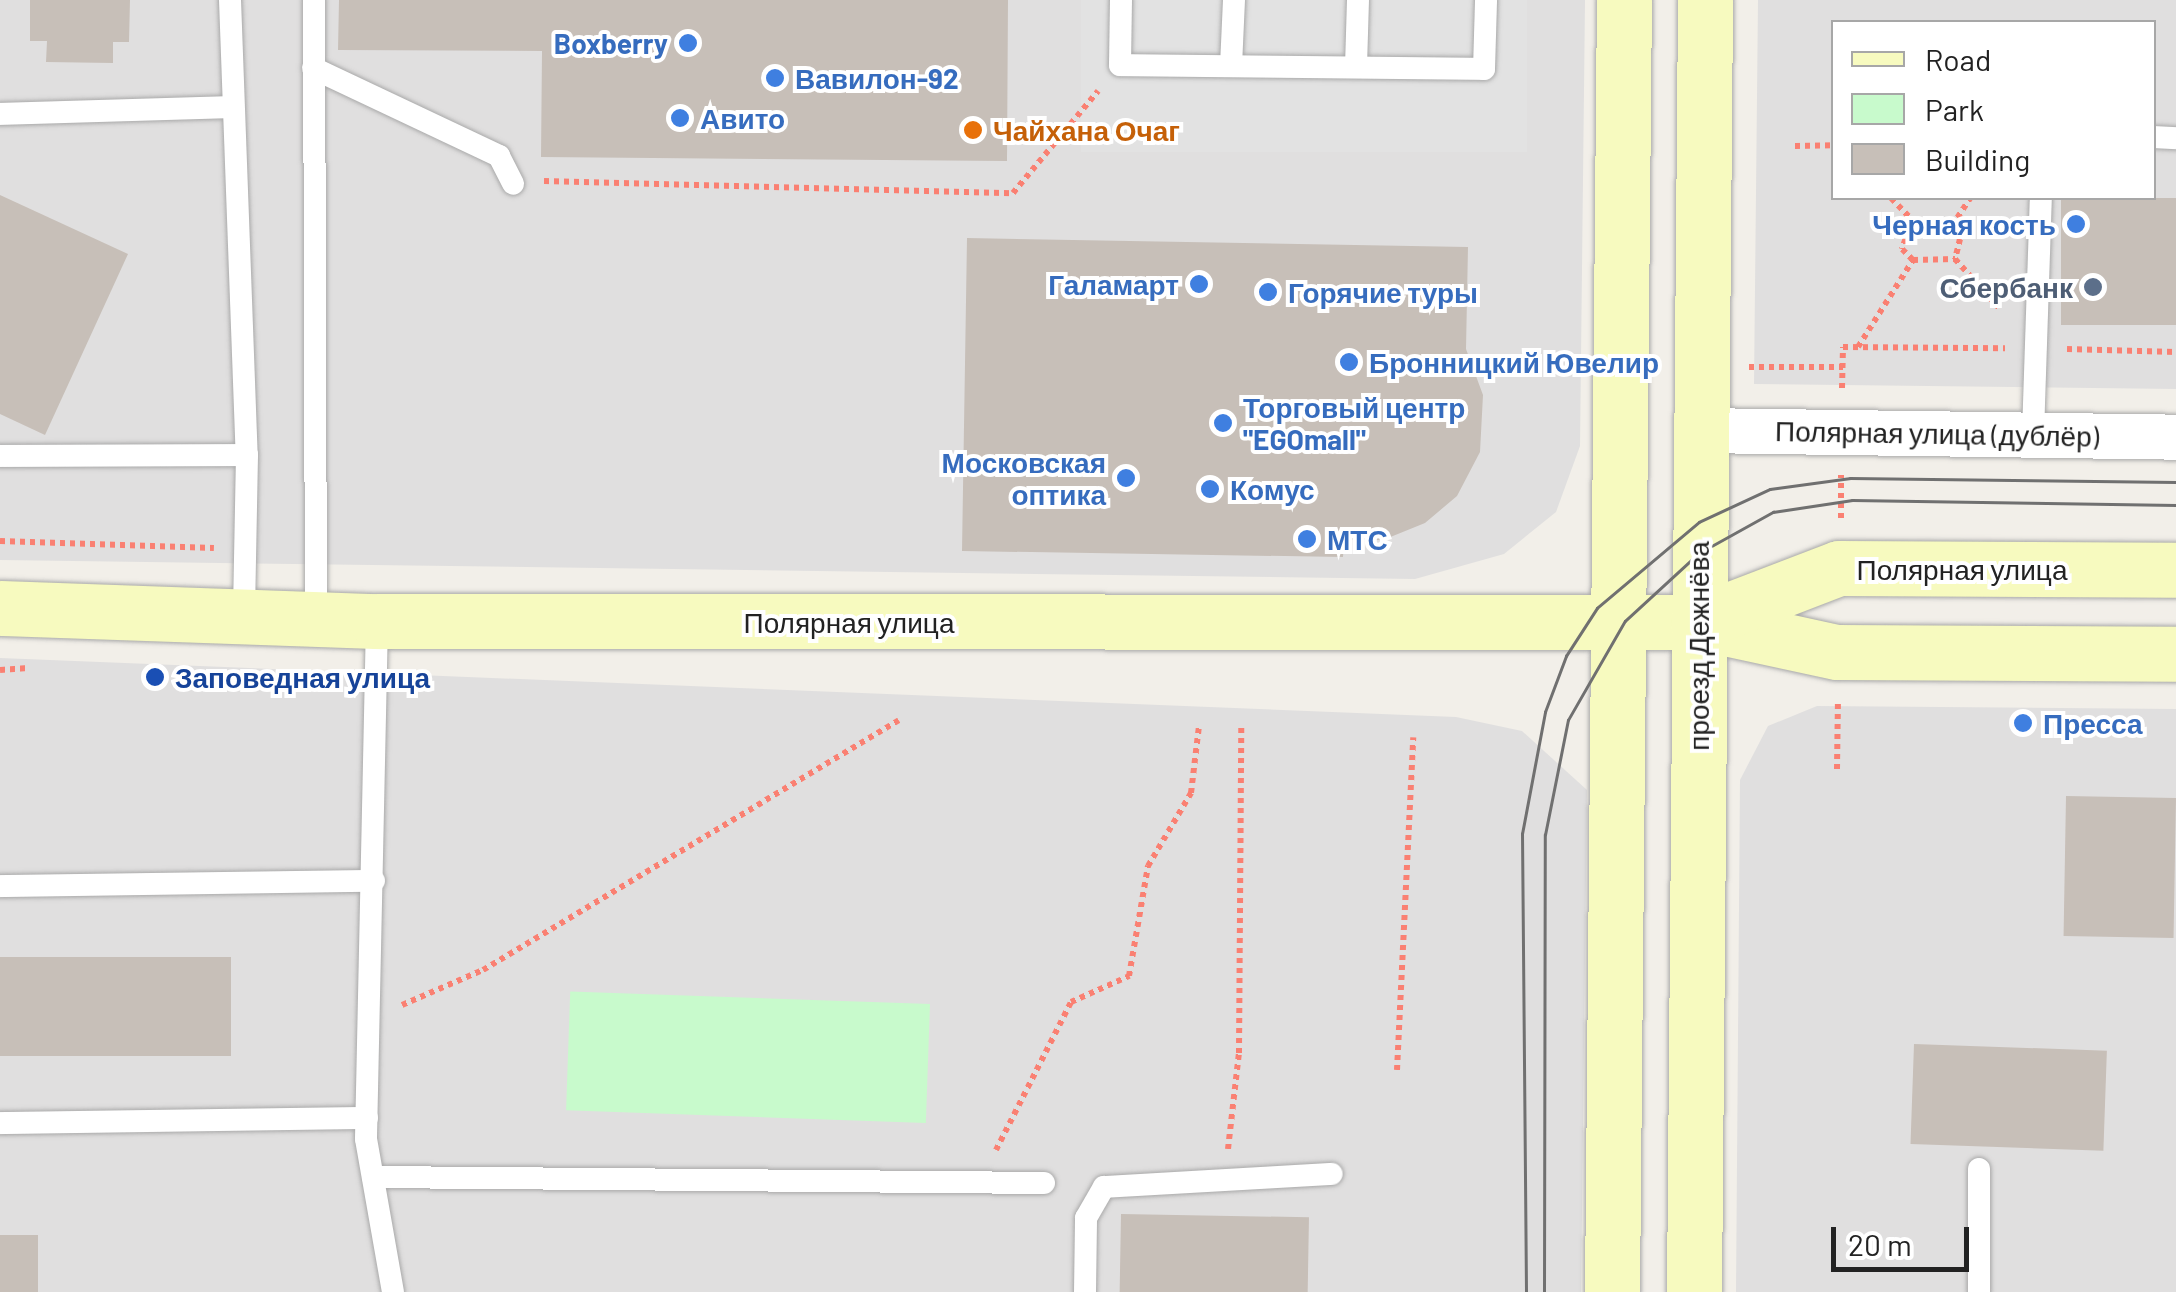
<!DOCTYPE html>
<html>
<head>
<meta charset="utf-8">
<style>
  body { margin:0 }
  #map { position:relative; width:2176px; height:1292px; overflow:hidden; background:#f2efe9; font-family:Barlow,sans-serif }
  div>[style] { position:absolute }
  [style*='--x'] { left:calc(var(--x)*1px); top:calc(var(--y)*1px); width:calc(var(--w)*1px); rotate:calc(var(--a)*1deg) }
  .residential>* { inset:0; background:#e0dfdf }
  .park>* { inset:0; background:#c8facc; transform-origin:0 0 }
  .parking>* { inset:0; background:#e2e2e2; transform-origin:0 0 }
  .building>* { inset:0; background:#c7bfb8; transform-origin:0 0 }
  .path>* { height:6px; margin-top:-3px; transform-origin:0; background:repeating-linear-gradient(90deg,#fa8072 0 5px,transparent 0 10px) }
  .roads { filter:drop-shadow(0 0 2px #a9a9a9) drop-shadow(0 0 2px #a9a9a9) }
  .service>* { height:22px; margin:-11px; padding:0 11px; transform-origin:11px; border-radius:11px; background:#fff }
  .minor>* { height:45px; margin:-22.5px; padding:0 22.5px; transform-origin:22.5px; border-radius:22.5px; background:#fff }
  .secondary>* { height:55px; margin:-27.5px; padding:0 27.5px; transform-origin:27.5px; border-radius:27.5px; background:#f7fabf }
  .tram>* { height:2.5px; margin:-1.25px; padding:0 1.25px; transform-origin:1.25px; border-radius:1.25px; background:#707070 }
  .dots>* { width:28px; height:28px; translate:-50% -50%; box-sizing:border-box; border:5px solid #fff; border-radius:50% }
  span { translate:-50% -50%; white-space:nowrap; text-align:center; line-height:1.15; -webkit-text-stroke:8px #fff; paint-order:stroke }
  .shop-label { font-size:28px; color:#366cbe; font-weight:700 }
  .right { translate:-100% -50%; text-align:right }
  .left { translate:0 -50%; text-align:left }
  .food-label { font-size:28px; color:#c56008; font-weight:700 }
  .service-label { font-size:28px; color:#4e5e75; font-weight:700 }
  .street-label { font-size:28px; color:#222 }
  .transit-label { font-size:28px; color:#164399; font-weight:700 }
  .legend { position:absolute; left:1831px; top:20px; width:325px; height:180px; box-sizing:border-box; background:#fff; border:2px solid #a7a7a7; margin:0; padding:12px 18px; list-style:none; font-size:30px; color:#222 }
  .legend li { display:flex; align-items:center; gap:20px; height:50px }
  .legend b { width:50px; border:2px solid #a7a7a7 }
  .scale { position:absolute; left:1831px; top:1227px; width:138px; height:45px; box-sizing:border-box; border:5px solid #222; border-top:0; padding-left:12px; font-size:30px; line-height:35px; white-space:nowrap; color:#222; -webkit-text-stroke:8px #fff; paint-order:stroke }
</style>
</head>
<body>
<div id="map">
  <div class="residential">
    <i style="clip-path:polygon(0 0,1585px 0,1580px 446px,1556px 512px,1504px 554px,1415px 579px,0 560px)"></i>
    <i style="clip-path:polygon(evenodd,1758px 0,2176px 0,2176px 389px,1754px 384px,1758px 0,1834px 22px,2154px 22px,2154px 198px,1834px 198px,1834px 22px)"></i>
    <i style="clip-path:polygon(0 658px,1456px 717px,1522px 731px,1587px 790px,1581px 1292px,0 1292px)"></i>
    <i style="clip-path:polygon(1817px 706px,2176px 709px,2176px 1292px,1736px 1292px,1740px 780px,1768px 726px)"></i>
  </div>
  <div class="park">
    <i style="left:930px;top:1004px;width:119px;height:360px;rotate:92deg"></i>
  </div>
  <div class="parking">
    <i style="left:1081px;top:0;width:446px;height:152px"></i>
  </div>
  <div class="building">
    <i style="clip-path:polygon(30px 0,130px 0,129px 42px,113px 42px,113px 63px,46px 62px,47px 41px,30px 41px)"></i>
    <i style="clip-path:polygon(339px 0,1008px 0,1007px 161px,541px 157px,542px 51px,338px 50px)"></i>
    <i style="clip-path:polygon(0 195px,128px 254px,45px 435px,0 414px)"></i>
    <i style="left:2061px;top:198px;width:115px;height:127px"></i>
    <i style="clip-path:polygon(967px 238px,1468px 247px,1466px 349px,1483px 395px,1480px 452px,1457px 496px,1425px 523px,1383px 540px,1344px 540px,1343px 557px,962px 551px)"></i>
    <i style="left:2066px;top:796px;width:110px;height:140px;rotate:1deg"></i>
    <i style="left:0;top:957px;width:231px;height:99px"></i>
    <i style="left:1914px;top:1044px;width:193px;height:100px;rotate:2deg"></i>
    <i style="left:1121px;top:1214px;width:188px;height:78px;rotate:1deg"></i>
    <i style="left:0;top:1235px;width:38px;height:57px"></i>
  </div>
  <div class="path">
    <i style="--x:1795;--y:146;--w:39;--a:-1"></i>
    <i style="--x:544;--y:181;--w:469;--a:1.5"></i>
    <i style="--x:1013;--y:193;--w:133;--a:-50.2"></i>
    <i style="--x:1891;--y:198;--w:30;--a:46"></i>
    <i style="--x:1912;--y:220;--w:40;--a:8.5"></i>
    <i style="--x:1952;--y:226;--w:15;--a:58"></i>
    <i style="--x:1960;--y:239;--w:21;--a:104"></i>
    <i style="--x:1955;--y:259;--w:69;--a:48"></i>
    <i style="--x:1912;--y:220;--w:31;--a:109"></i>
    <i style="--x:1902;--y:249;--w:16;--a:45"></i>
    <i style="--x:1913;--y:260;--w:42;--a:-1.4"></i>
    <i style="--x:1952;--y:226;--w:33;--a:-57"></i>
    <i style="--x:1858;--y:347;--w:103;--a:-57.7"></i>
    <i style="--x:2067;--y:349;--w:109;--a:1.6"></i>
    <i style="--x:1749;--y:367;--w:94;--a:0"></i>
    <i style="--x:1549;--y:372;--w:20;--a:-3"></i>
    <i style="--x:1842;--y:388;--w:41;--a:-88.6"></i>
    <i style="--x:1843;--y:347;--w:162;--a:0.4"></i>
    <i style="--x:1841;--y:518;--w:43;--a:-90"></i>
    <i style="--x:0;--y:541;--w:214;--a:1.9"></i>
    <i style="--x:0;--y:670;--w:28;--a:-4"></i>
    <i style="--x:1837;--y:769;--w:69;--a:-89.2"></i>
    <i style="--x:402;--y:1005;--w:88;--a:-23.4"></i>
    <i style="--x:483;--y:970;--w:485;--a:-31"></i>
    <i style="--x:1397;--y:1070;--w:333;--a:-87.2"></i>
    <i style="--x:1228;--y:1149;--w:97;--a:-83.5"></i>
    <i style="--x:1239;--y:1053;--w:327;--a:-89.6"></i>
    <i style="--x:996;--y:1150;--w:166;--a:-63.1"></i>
    <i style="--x:1071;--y:1002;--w:64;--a:-24.1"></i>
    <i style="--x:1129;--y:976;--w:112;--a:-80.2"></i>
    <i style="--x:1148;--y:866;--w:85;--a:-59.5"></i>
    <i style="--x:1191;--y:793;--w:67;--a:-83.2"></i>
  </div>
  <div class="roads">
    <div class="service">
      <i style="--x:230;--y:0;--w:455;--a:87.9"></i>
      <i style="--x:247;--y:455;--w:163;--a:91.1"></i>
      <i style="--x:314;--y:0;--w:621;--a:89.82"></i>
      <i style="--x:1121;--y:0;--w:65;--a:90.9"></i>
      <i style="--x:1120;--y:65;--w:364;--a:0.6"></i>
      <i style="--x:1484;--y:69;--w:69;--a:-88.3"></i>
      <i style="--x:1231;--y:66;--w:66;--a:-87.4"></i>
      <i style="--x:1356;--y:67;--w:67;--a:-88.3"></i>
      <i style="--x:313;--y:68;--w:206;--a:25.3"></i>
      <i style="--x:499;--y:156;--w:31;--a:63"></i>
      <i style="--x:0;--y:114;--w:231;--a:-1.7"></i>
      <i style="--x:2154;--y:137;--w:22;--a:3"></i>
      <i style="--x:2033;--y:434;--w:236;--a:-88.1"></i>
      <i style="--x:0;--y:456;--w:247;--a:-0.2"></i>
      <i style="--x:377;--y:621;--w:518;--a:91.22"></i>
      <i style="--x:366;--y:1139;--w:155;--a:80"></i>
      <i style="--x:0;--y:886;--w:374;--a:-0.8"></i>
      <i style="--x:0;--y:1123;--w:367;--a:-0.8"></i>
      <i style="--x:373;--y:1177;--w:671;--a:0.51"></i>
      <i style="--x:1085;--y:1292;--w:74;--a:-89.2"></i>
      <i style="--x:1086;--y:1218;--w:36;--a:-60"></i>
      <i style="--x:1104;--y:1187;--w:228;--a:-3.3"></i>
      <i style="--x:1979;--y:1292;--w:123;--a:-90"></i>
    </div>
    <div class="minor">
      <i style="--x:1698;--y:430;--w:478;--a:0.8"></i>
    </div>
    <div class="secondary">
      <i style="--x:0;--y:608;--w:377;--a:2"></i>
      <i style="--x:377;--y:621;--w:1321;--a:0.04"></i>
      <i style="--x:1698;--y:622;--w:142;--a:12.2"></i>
      <i style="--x:1837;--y:652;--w:339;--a:0.3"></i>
      <i style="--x:1698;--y:622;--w:151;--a:-21"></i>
      <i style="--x:1839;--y:568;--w:337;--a:0.3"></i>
      <i style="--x:1612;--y:1292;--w:1292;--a:-89.47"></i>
      <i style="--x:1694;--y:1292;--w:1292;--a:-89.51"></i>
    </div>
  </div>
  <div class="tram">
    <i style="--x:1526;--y:1292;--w:458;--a:-90.5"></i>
    <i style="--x:1522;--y:834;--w:124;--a:-79.3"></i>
    <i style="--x:1545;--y:712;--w:60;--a:-69.4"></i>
    <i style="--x:1566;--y:656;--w:57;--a:-57.1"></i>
    <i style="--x:1597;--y:608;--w:133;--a:-40.1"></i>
    <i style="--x:1699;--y:522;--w:78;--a:-24.9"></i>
    <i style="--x:1770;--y:489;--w:81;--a:-7.8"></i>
    <i style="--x:1850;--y:478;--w:326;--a:0.7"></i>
    <i style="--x:1544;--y:1292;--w:457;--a:-89.9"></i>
    <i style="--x:1545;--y:835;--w:117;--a:-78.7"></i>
    <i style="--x:1568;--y:720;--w:114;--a:-60.1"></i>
    <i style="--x:1625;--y:621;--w:100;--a:-42.6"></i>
    <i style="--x:1699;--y:553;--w:85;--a:-29"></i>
    <i style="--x:1773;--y:512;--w:80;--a:-8.6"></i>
    <i style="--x:1852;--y:500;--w:324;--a:0.9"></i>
  </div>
  <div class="dots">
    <i style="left:688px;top:43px;background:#3f7fe0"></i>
    <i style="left:775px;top:78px;background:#3f7fe0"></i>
    <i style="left:680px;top:118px;background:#3f7fe0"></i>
    <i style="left:973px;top:130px;background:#e8710a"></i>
    <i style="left:2076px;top:224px;background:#3f7fe0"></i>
    <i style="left:1199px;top:284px;background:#3f7fe0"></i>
    <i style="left:2093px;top:287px;background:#5c6f8a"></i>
    <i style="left:1268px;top:292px;background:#3f7fe0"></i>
    <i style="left:1349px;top:362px;background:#3f7fe0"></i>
    <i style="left:1223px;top:423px;background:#3f7fe0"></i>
    <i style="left:1126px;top:478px;background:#3f7fe0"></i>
    <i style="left:1210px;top:489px;background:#3f7fe0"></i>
    <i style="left:1307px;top:539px;background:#3f7fe0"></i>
    <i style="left:155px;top:677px;background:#1a4fb4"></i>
    <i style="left:2023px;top:723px;background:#3f7fe0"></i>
  </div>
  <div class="shop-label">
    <span class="right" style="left:668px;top:43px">Boxberry</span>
    <span class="left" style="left:795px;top:78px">Вавилон-92</span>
    <span class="left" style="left:700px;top:118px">Авито</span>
    <span class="right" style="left:2056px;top:224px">Черная кость</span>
    <span class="right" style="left:1179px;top:284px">Галамарт</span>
    <span class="left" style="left:1288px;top:292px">Горячие туры</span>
    <span class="left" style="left:1369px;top:362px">Бронницкий Ювелир</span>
    <span class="left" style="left:1243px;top:423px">Торговый центр<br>"EGOmall"</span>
    <span class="right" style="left:1106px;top:478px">Московская<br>оптика</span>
    <span class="left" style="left:1230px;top:489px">Комус</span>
    <span class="left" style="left:1327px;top:539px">МТС</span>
    <span class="left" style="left:2043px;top:723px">Пресса</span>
  </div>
  <div class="food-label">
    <span class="left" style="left:993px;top:130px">Чайхана Очаг</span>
  </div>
  <div class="service-label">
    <span class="right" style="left:2073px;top:287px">Сбербанк</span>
  </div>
  <div class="street-label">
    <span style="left:1937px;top:433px;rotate:1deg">Полярная улица (дублёр)</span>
    <span style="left:1962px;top:569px">Полярная улица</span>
    <span style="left:849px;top:622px">Полярная улица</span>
    <span style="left:1698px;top:646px;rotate:-90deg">проезд Дежнёва</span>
  </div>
  <div class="transit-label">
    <span class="left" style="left:175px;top:677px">Заповедная улица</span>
  </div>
  <ul class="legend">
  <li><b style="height:12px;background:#f7fabf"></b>Road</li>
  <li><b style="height:28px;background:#c8facc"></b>Park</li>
  <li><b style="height:28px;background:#c7bfb8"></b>Building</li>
  </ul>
  <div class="scale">20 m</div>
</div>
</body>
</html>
